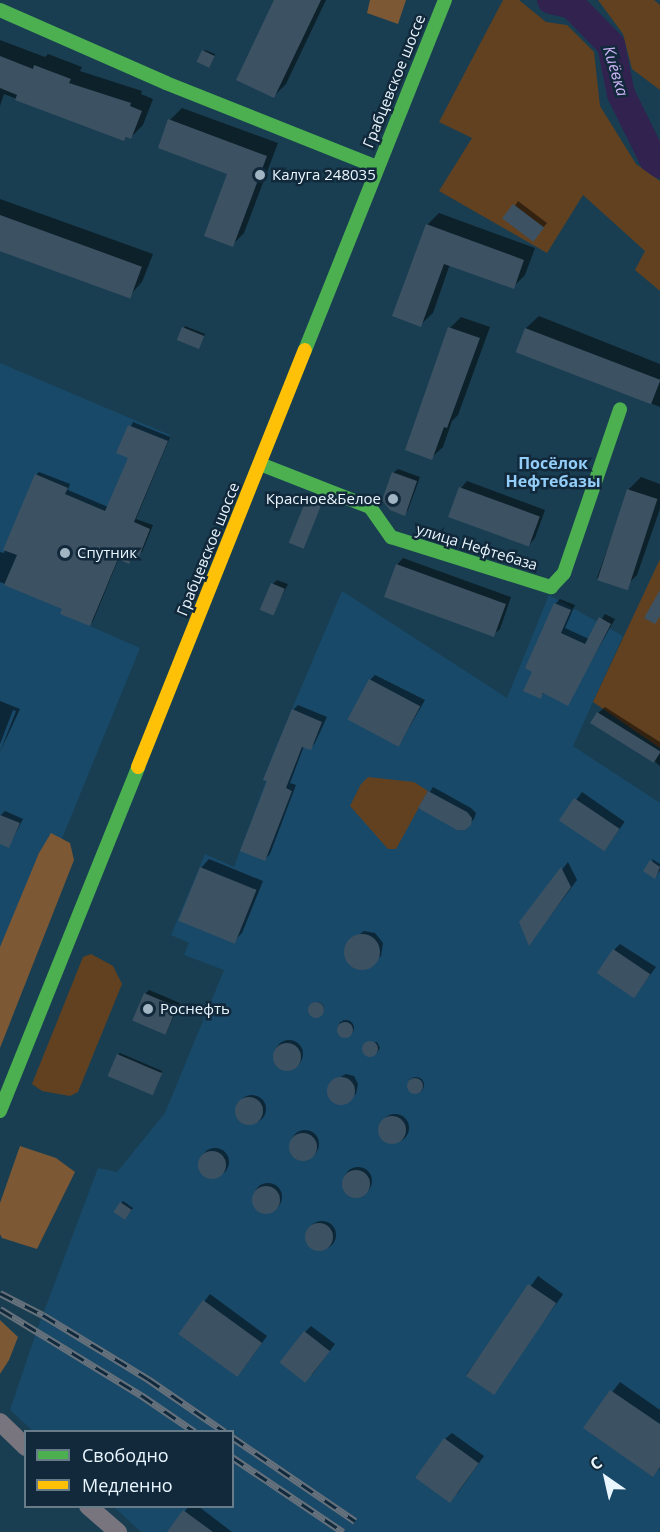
<!DOCTYPE html>
<html>
<head>
<meta charset="utf-8">
<style>
  body { margin:0 }
  #map { position:relative; width:660px; height:1532px; overflow:hidden; background:#193e51; font-family:"Open Sans",sans-serif }
  div>[style] { position:absolute }
  [style*='--x'] { left:calc(var(--x)*1px); top:calc(var(--y)*1px); width:calc(var(--w)*1px); rotate:calc(var(--a)*1deg) }
  .built>* { inset:0; background:#184968 }
  .green>* { inset:0; background:#624120 }
  .forest>* { inset:0; background:#7d5834 }
  .shadow>* { inset:0; background:#0007; transform-origin:0 0 }
  .round { border-radius:50% }
  .river>* { height:28px; margin:-14px; padding:0 14px; transform-origin:14px; border-radius:14px; background:#322250 }
  .building>* { inset:0; background:#3c5263; transform-origin:0 0 }
  .street>* { height:18px; margin:-9px; padding:0 9px; transform-origin:9px; border-radius:9px; background:#78757f }
  .fast>* { height:14px; margin:-7px; padding:0 7px; transform-origin:7px; border-radius:7px; background:#4caf50 }
  .slow>* { height:14px; margin:-7px; padding:0 7px; transform-origin:7px; border-radius:7px; background:#ffc107 }
  .rail>* { height:7px; margin-top:-3.5px; transform-origin:0; background:repeating-linear-gradient(90deg,#11293a 0 14px,#66717c 0 28px); box-sizing:border-box; border-block:2px solid #66717c }
  .dots>* { width:16px; height:16px; translate:-50% -50%; box-sizing:border-box; border:3px solid #11293a; border-radius:50% }
  span { translate:-50% -50%; white-space:nowrap; text-align:center; line-height:1.15; -webkit-text-stroke:5px #11293a; paint-order:stroke }
  .street-label { font-size:15px; color:#eaf6ff }
  .poi-label { font-size:15px; color:#eaf6ff }
  .left { translate:0 -50%; text-align:left }
  .right { translate:-100% -50%; text-align:right }
  .water-label { font-size:16px; color:#ccb4f6; font-style:italic }
  .neighbourhood-label { font-size:16px; color:#93cdf8; font-weight:700 }
  .legend { position:absolute; left:24px; top:1430px; width:210px; height:78px; box-sizing:border-box; background:#11293a; border:2px solid #687b89; margin:0; padding:8px 10px; list-style:none; font-size:18px; color:#eaf6ff }
  .legend li { display:flex; align-items:center; gap:12px; height:30px }
  .legend b { width:30px; border:2px solid #687b89 }
  .north { position:absolute; left:576px; top:1448px; width:60px; height:60px; -webkit-text-stroke:4px #11293a; paint-order:stroke; rotate:326deg; font-size:16px; font-weight:700; line-height:24px; text-align:center; color:#eaf6ff }
  .north::after { content:''; display:block; margin:auto; width:21px; height:27px; background:#eaf6ff; clip-path:polygon(50% 0,100% 100%,50% 72%,0 100%) }
</style>
</head>
<body>
<div id="map">
  <div class="built">
    <i style="clip-path:polygon(0 363px,170px 435px,90px 626px,140px 648px,0 990px)"></i>
    <i style="clip-path:polygon(342px 591px,507px 698px,549px 595px,623px 636px,573px 746px,660px 803px,660px 1532px,141px 1532px,114px 1507px,232px 1506px,232px 1432px,33px 1431px,10px 1410px,37px 1330px,98px 1168px,117px 1172px,165px 1113px,224px 970px,184px 955px,189px 943px,171px 935px,205px 854px,234px 867px,266px 781px,263px 780px,273px 754px)"></i>
  </div>
  <div class="green">
    <i style="clip-path:polygon(503px 0,519px 0,546px 22px,567px 25px,594px 52px,600px 106px,636px 164px,660px 181px,660px 291px,635px 270px,645px 251px,583px 195px,547px 253px,439px 191px,472px 138px,439px 122px)"></i>
    <i style="clip-path:polygon(598px 0,654px 0,660px 5px,660px 90px,632px 69px,623px 34px)"></i>
    <i style="clip-path:polygon(660px 559px,660px 748px,593px 702px)"></i>
    <i style="clip-path:polygon(368px 777px,414px 782px,428px 791px,396px 849px,388px 849px,350px 806px,361px 784px)"></i>
    <i style="clip-path:polygon(91px 954px,113px 966px,122px 984px,78px 1092px,70px 1096px,42px 1091px,32px 1084px,83px 957px)"></i>
  </div>
  <div class="forest">
    <i style="clip-path:polygon(370px 0,406px 0,398px 24px,367px 13px)"></i>
    <i style="clip-path:polygon(51px 833px,70px 843px,74px 860px,0 1048px,0 947px,39px 853px)"></i>
    <i style="clip-path:polygon(20px 1146px,56px 1158px,75px 1172px,37px 1249px,2px 1238px,0 1234px,0 1203px)"></i>
    <i style="clip-path:polygon(0 1320px,18px 1337px,9px 1360px,0 1374px)"></i>
  </div>
  <div class="shadow">
    <i style="clip-path:polygon(276px 0,326px 0,286px 84px,274px 96px)"></i>
    <i style="clip-path:polygon(0 40px,45px 57px,48px 54px,82px 67px,80px 71px,142px 91px,141px 94px,153px 99px,143px 125px,131px 137px,128px 136px,124px 140px,4px 94px,0 106px)"></i>
    <i style="clip-path:polygon(205px 50px,215px 54px,211px 64px,203px 51px)"></i>
    <i style="clip-path:polygon(182px 108px,278px 143px,244px 233px,232px 245px,229px 173px,170px 120px)"></i>
    <i style="clip-path:polygon(0 199px,153px 254px,142px 282px,130px 295px,0 247px)"></i>
    <i style="clip-path:polygon(518px 201px,547px 223px,537px 235px,506px 220px)"></i>
    <i style="clip-path:polygon(439px 213px,535px 248px,525px 275px,513px 287px,450px 264px,433px 313px,420px 325px,427px 225px)"></i>
    <i style="clip-path:polygon(539px 316px,660px 364px,660px 407px,517px 351px,526px 328px)"></i>
    <i style="clip-path:polygon(461px 317px,490px 327px,458px 415px,452px 421px,443px 447px,431px 458px,450px 328px)"></i>
    <i style="clip-path:polygon(185px 326px,205px 334px,199px 347px,184px 328px)"></i>
    <i style="clip-path:polygon(133px 422px,170px 437px,136px 519px,153px 525px,142px 552px,138px 555px,134px 553px,129px 562px,119px 558px,93px 621px,90px 625px,64px 608px,0 582px,0 552px,4px 553px,36px 475px,39px 472px,70px 484px,68px 490px,108px 507px,130px 458px,118px 453px)"></i>
    <i style="clip-path:polygon(398px 469px,420px 477px,408px 510px,404px 514px,393px 473px)"></i>
    <i style="clip-path:polygon(641px 477px,660px 484px,660px 509px,637px 575px,624px 588px,597px 578px,629px 489px)"></i>
    <i style="clip-path:polygon(467px 481px,545px 510px,535px 538px,529px 545px,461px 488px)"></i>
    <i style="clip-path:polygon(309px 499px,321px 505px,303px 545px,307px 501px)"></i>
    <i style="clip-path:polygon(403px 558px,511px 597px,500px 629px,493px 635px,397px 565px)"></i>
    <i style="clip-path:polygon(277px 580px,288px 584px,273px 613px,273px 584px)"></i>
    <i style="clip-path:polygon(560px 599px,575px 605px,565px 628px,589px 639px,605px 614px,615px 619px,567px 704px,545px 692px,540px 697px,534px 671px,527px 668px,556px 603px)"></i>
    <i style="clip-path:polygon(375px 675px,425px 700px,399px 745px,370px 680px)"></i>
    <i style="clip-path:polygon(0 701px,20px 709px,0 752px,16px 711px,13px 710px,0 744px)"></i>
    <i style="clip-path:polygon(298px 705px,327px 717px,315px 743px,310px 749px,304px 746px,290px 783px,296px 785px,270px 854px,265px 859px,293px 710px)"></i>
    <i style="clip-path:polygon(605px 707px,660px 742px,660px 766px,598px 713px)"></i>
    <i style="clip-path:polygon(433px 787px,471px 808px,476px 813px,474px 819px,464px 829px,420px 808px)"></i>
    <i style="left:582px;top:792px;width:52px;height:34px;rotate:35deg"></i>
    <i style="clip-path:polygon(5px 811px,23px 819px,9px 846px,0 842px,0 816px)"></i>
    <i style="clip-path:polygon(209px 859px,263px 881px,242px 933px,234px 941px,201px 868px)"></i>
    <i style="clip-path:polygon(652px 859px,660px 864px,660px 870px,655px 877px)"></i>
    <i style="clip-path:polygon(568px 862px,577px 880px,530px 943px,521px 923px)"></i>
    <i style="clip-path:polygon(364px 931px,375px 933px,383px 943px,381px 956px,366px 969px,353px 967px,345px 957px,347px 944px)"></i>
    <i style="clip-path:polygon(620px 944px,656px 967px,634px 997px,614px 950px)"></i>
    <i style="clip-path:polygon(149px 990px,180px 1003px,166px 1033px,145px 994px)"></i>
    <i class="round" style="left:310px;top:1002px;width:14px;height:14px"></i>
    <i class="round" style="left:338px;top:1020px;width:16px;height:16px"></i>
    <i class="round" style="left:275px;top:1040px;width:28px;height:28px"></i>
    <i style="clip-path:polygon(377px 1042px,380px 1048px,377px 1053px,367px 1055px,364px 1045px)"></i>
    <i style="clip-path:polygon(120px 1053px,162px 1071px,152px 1093px,118px 1055px)"></i>
    <i style="clip-path:polygon(346px 1074px,354px 1076px,358px 1084px,356px 1094px,342px 1103px,333px 1101px,328px 1092px,331px 1082px)"></i>
    <i class="round" style="left:408px;top:1077px;width:16px;height:16px"></i>
    <i class="round" style="left:238px;top:1095px;width:28px;height:28px"></i>
    <i class="round" style="left:381px;top:1114px;width:28px;height:28px"></i>
    <i class="round" style="left:291px;top:1130px;width:28px;height:28px"></i>
    <i class="round" style="left:201px;top:1148px;width:28px;height:28px"></i>
    <i class="round" style="left:344px;top:1167px;width:28px;height:28px"></i>
    <i class="round" style="left:254px;top:1183px;width:28px;height:28px"></i>
    <i style="clip-path:polygon(123px 1201px,133px 1208px,126px 1217px,115px 1211px)"></i>
    <i class="round" style="left:308px;top:1221px;width:28px;height:28px"></i>
    <i style="left:538px;top:1276px;width:31px;height:122px;rotate:36deg"></i>
    <i style="clip-path:polygon(210px 1294px,267px 1336px,243px 1369px,180px 1334px)"></i>
    <i style="clip-path:polygon(311px 1326px,335px 1344px,312px 1375px,305px 1332px)"></i>
    <i style="clip-path:polygon(620px 1382px,660px 1410px,660px 1468px,653px 1475px,585px 1428px)"></i>
    <i style="clip-path:polygon(452px 1433px,484px 1456px,457px 1494px,445px 1439px)"></i>
    <i style="clip-path:polygon(189px 1506px,198px 1506px,232px 1532px,169px 1532px)"></i>
  </div>
  <div class="river">
    <i style="--x:551;--y:0;--w:22;--a:13"></i>
    <i style="--x:572;--y:5;--w:56;--a:45.7"></i>
    <i style="--x:611;--y:45;--w:50;--a:78.5"></i>
    <i style="--x:621;--y:94;--w:72;--a:63.8"></i>
    <i style="--x:653;--y:159;--w:9;--a:36"></i>
  </div>
  <div class="building">
    <i style="clip-path:polygon(274px 0,321px 0,274px 98px,236px 80px)"></i>
    <i style="left:202px;top:50px;width:14px;height:13px;rotate:25deg"></i>
    <i style="clip-path:polygon(0 56px,33px 69px,34px 65px,71px 79px,69px 83px,131px 103px,130px 106px,142px 111px,131px 139px,126px 137px,124px 141px,15px 100px,17px 95px,0 88px)"></i>
    <i style="clip-path:polygon(168px 119px,267px 156px,233px 247px,204px 236px,227px 174px,158px 148px)"></i>
    <i style="left:513px;top:204px;width:39px;height:18px;rotate:37deg"></i>
    <i style="left:0;top:215px;width:151px;height:34px;rotate:20deg"></i>
    <i style="clip-path:polygon(426px 224px,524px 260px,514px 289px,444px 264px,421px 327px,392px 316px)"></i>
    <i style="left:182px;top:327px;width:24px;height:14px;rotate:22deg"></i>
    <i style="clip-path:polygon(448px 327px,480px 338px,447px 428px,444px 427px,432px 460px,405px 450px)"></i>
    <i style="left:525px;top:328px;width:145px;height:26px;rotate:21deg"></i>
    <i style="clip-path:polygon(128px 425px,168px 441px,134px 522px,150px 529px,139px 557px,133px 554px,129px 564px,118px 559px,90px 626px,60px 614px,62px 609px,4px 585px,17px 555px,3px 550px,35px 474px,68px 488px,65px 494px,105px 511px,128px 458px,116px 453px)"></i>
    <i style="clip-path:polygon(392px 472px,417px 481px,405px 516px,390px 510px,382px 500px)"></i>
    <i style="left:459px;top:487px;width:86px;height:32px;rotate:20deg"></i>
    <i style="left:627px;top:489px;width:32px;height:96px;rotate:18deg"></i>
    <i style="left:306px;top:500px;width:16px;height:46px;rotate:22deg"></i>
    <i style="left:396px;top:564px;width:117px;height:35px;rotate:20deg"></i>
    <i style="left:271px;top:583px;width:15px;height:29px;rotate:23deg"></i>
    <i style="clip-path:polygon(660px 590px,660px 616px,655px 624px,644px 618px)"></i>
    <i style="clip-path:polygon(554px 603px,571px 610px,561px 633px,585px 644px,599px 617px,611px 624px,568px 706px,543px 693px,541px 699px,523px 691px,532px 672px,525px 668px)"></i>
    <i style="left:369px;top:679px;width:58px;height:46px;rotate:28deg"></i>
    <i style="clip-path:polygon(292px 709px,322px 722px,311px 750px,302px 747px,286px 788px,292px 791px,265px 861px,240px 851px,267px 781px,263px 780px)"></i>
    <i style="left:597px;top:712px;width:75px;height:13px;rotate:32deg"></i>
    <i style="clip-path:polygon(428px 791px,467px 812px,472px 818px,471px 825px,465px 830px,457px 830px,418px 808px)"></i>
    <i style="left:574px;top:798px;width:55px;height:27px;rotate:34deg"></i>
    <i style="clip-path:polygon(0 815px,20px 823px,9px 848px,0 844px)"></i>
    <i style="clip-path:polygon(650px 860px,660px 867px,655px 879px,643px 871px)"></i>
    <i style="left:200px;top:867px;width:61px;height:58px;rotate:22deg"></i>
    <i style="clip-path:polygon(561px 867px,571px 887px,529px 946px,519px 922px)"></i>
    <i class="round" style="left:344px;top:934px;width:36px;height:36px"></i>
    <i style="left:613px;top:949px;width:45px;height:29px;rotate:34deg"></i>
    <i style="left:144px;top:993px;width:36px;height:30px;rotate:23deg"></i>
    <i class="round" style="left:308px;top:1002px;width:16px;height:16px"></i>
    <i class="round" style="left:337px;top:1022px;width:16px;height:16px"></i>
    <i class="round" style="left:362px;top:1041px;width:16px;height:16px"></i>
    <i class="round" style="left:273px;top:1043px;width:28px;height:28px"></i>
    <i style="left:117px;top:1054px;width:49px;height:24px;rotate:23deg"></i>
    <i class="round" style="left:327px;top:1077px;width:28px;height:28px"></i>
    <i class="round" style="left:407px;top:1078px;width:16px;height:16px"></i>
    <i class="round" style="left:235px;top:1097px;width:28px;height:28px"></i>
    <i class="round" style="left:378px;top:1116px;width:28px;height:28px"></i>
    <i class="round" style="left:289px;top:1133px;width:28px;height:28px"></i>
    <i class="round" style="left:198px;top:1151px;width:28px;height:28px"></i>
    <i class="round" style="left:342px;top:1170px;width:28px;height:28px"></i>
    <i class="round" style="left:252px;top:1186px;width:28px;height:28px"></i>
    <i style="left:120px;top:1202px;width:14px;height:12px;rotate:34deg"></i>
    <i class="round" style="left:305px;top:1223px;width:28px;height:28px"></i>
    <i style="left:528px;top:1284px;width:34px;height:111px;rotate:34deg"></i>
    <i style="left:203px;top:1300px;width:73px;height:42px;rotate:36deg"></i>
    <i style="left:304px;top:1331px;width:33px;height:40px;rotate:38deg"></i>
    <i style="clip-path:polygon(610px 1390px,660px 1424px,660px 1467px,653px 1477px,583px 1428px)"></i>
    <i style="left:444px;top:1438px;width:43px;height:49px;rotate:36deg"></i>
    <i style="clip-path:polygon(183px 1510px,213px 1532px,167px 1532px)"></i>
  </div>
  <div class="street">
    <i style="--x:0;--y:1422;--w:36;--a:44"></i>
    <i style="--x:88;--y:1506;--w:40;--a:41"></i>
  </div>
  <div class="fast">
    <i style="--x:0;--y:10;--w:181;--a:23.7"></i>
    <i style="--x:166;--y:83;--w:227;--a:21.7"></i>
    <i style="--x:305;--y:350;--w:377;--a:-68.2"></i>
    <i style="--x:260;--y:464;--w:118;--a:21.4"></i>
    <i style="--x:370;--y:507;--w:37;--a:55"></i>
    <i style="--x:391;--y:537;--w:168;--a:17.4"></i>
    <i style="--x:551;--y:587;--w:19;--a:-47"></i>
    <i style="--x:564;--y:573;--w:173;--a:-71.1"></i>
    <i style="--x:0;--y:1111;--w:371;--a:-68.1"></i>
  </div>
  <div class="slow">
    <i style="--x:138;--y:767;--w:449;--a:-68.2"></i>
  </div>
  <div class="rail">
    <i style="--x:0;--y:1293;--w:48;--a:27.1"></i>
    <i style="--x:43;--y:1315;--w:123;--a:31.4"></i>
    <i style="--x:148;--y:1379;--w:93;--a:34.5"></i>
    <i style="--x:0;--y:1309;--w:165;--a:31.4"></i>
    <i style="--x:141;--y:1395;--w:65;--a:34.4"></i>
    <i style="--x:232;--y:1437;--w:149;--a:34.3"></i>
    <i style="--x:232;--y:1457;--w:134;--a:34"></i>
  </div>
  <div class="dots">
    <i style="left:260px;top:175px;background:#a1b6c2"></i>
    <i style="left:393px;top:499px;background:#a1b6c2"></i>
    <i style="left:65px;top:553px;background:#a1b6c2"></i>
    <i style="left:148px;top:1009px;background:#a1b6c2"></i>
  </div>
  <div class="street-label">
    <span style="left:394px;top:81px;rotate:-68deg">Грабцевское шоссе</span>
    <span style="left:477px;top:547px;rotate:17deg">улица Нефтебаза</span>
    <span style="left:208px;top:549px;rotate:-68deg">Грабцевское шоссе</span>
  </div>
  <div class="poi-label">
    <span class="left" style="left:272px;top:175px">Калуга 248035</span>
    <span class="right" style="left:381px;top:499px">Красное&amp;Белое</span>
    <span class="left" style="left:77px;top:553px">Спутник</span>
    <span class="left" style="left:160px;top:1009px">Роснефть</span>
  </div>
  <div class="water-label">
    <span style="left:616px;top:71px;rotate:73deg">Киёвка</span>
  </div>
  <div class="neighbourhood-label">
    <span style="left:553px;top:472px">Посёлок<br>Нефтебазы</span>
  </div>
  <ul class="legend">
  <li><b style="height:8px;background:#4caf50"></b>Свободно</li>
  <li><b style="height:8px;background:#ffc107"></b>Медленно</li>
  </ul>
  <div class="north">С</div>
</div>
</body>
</html>
